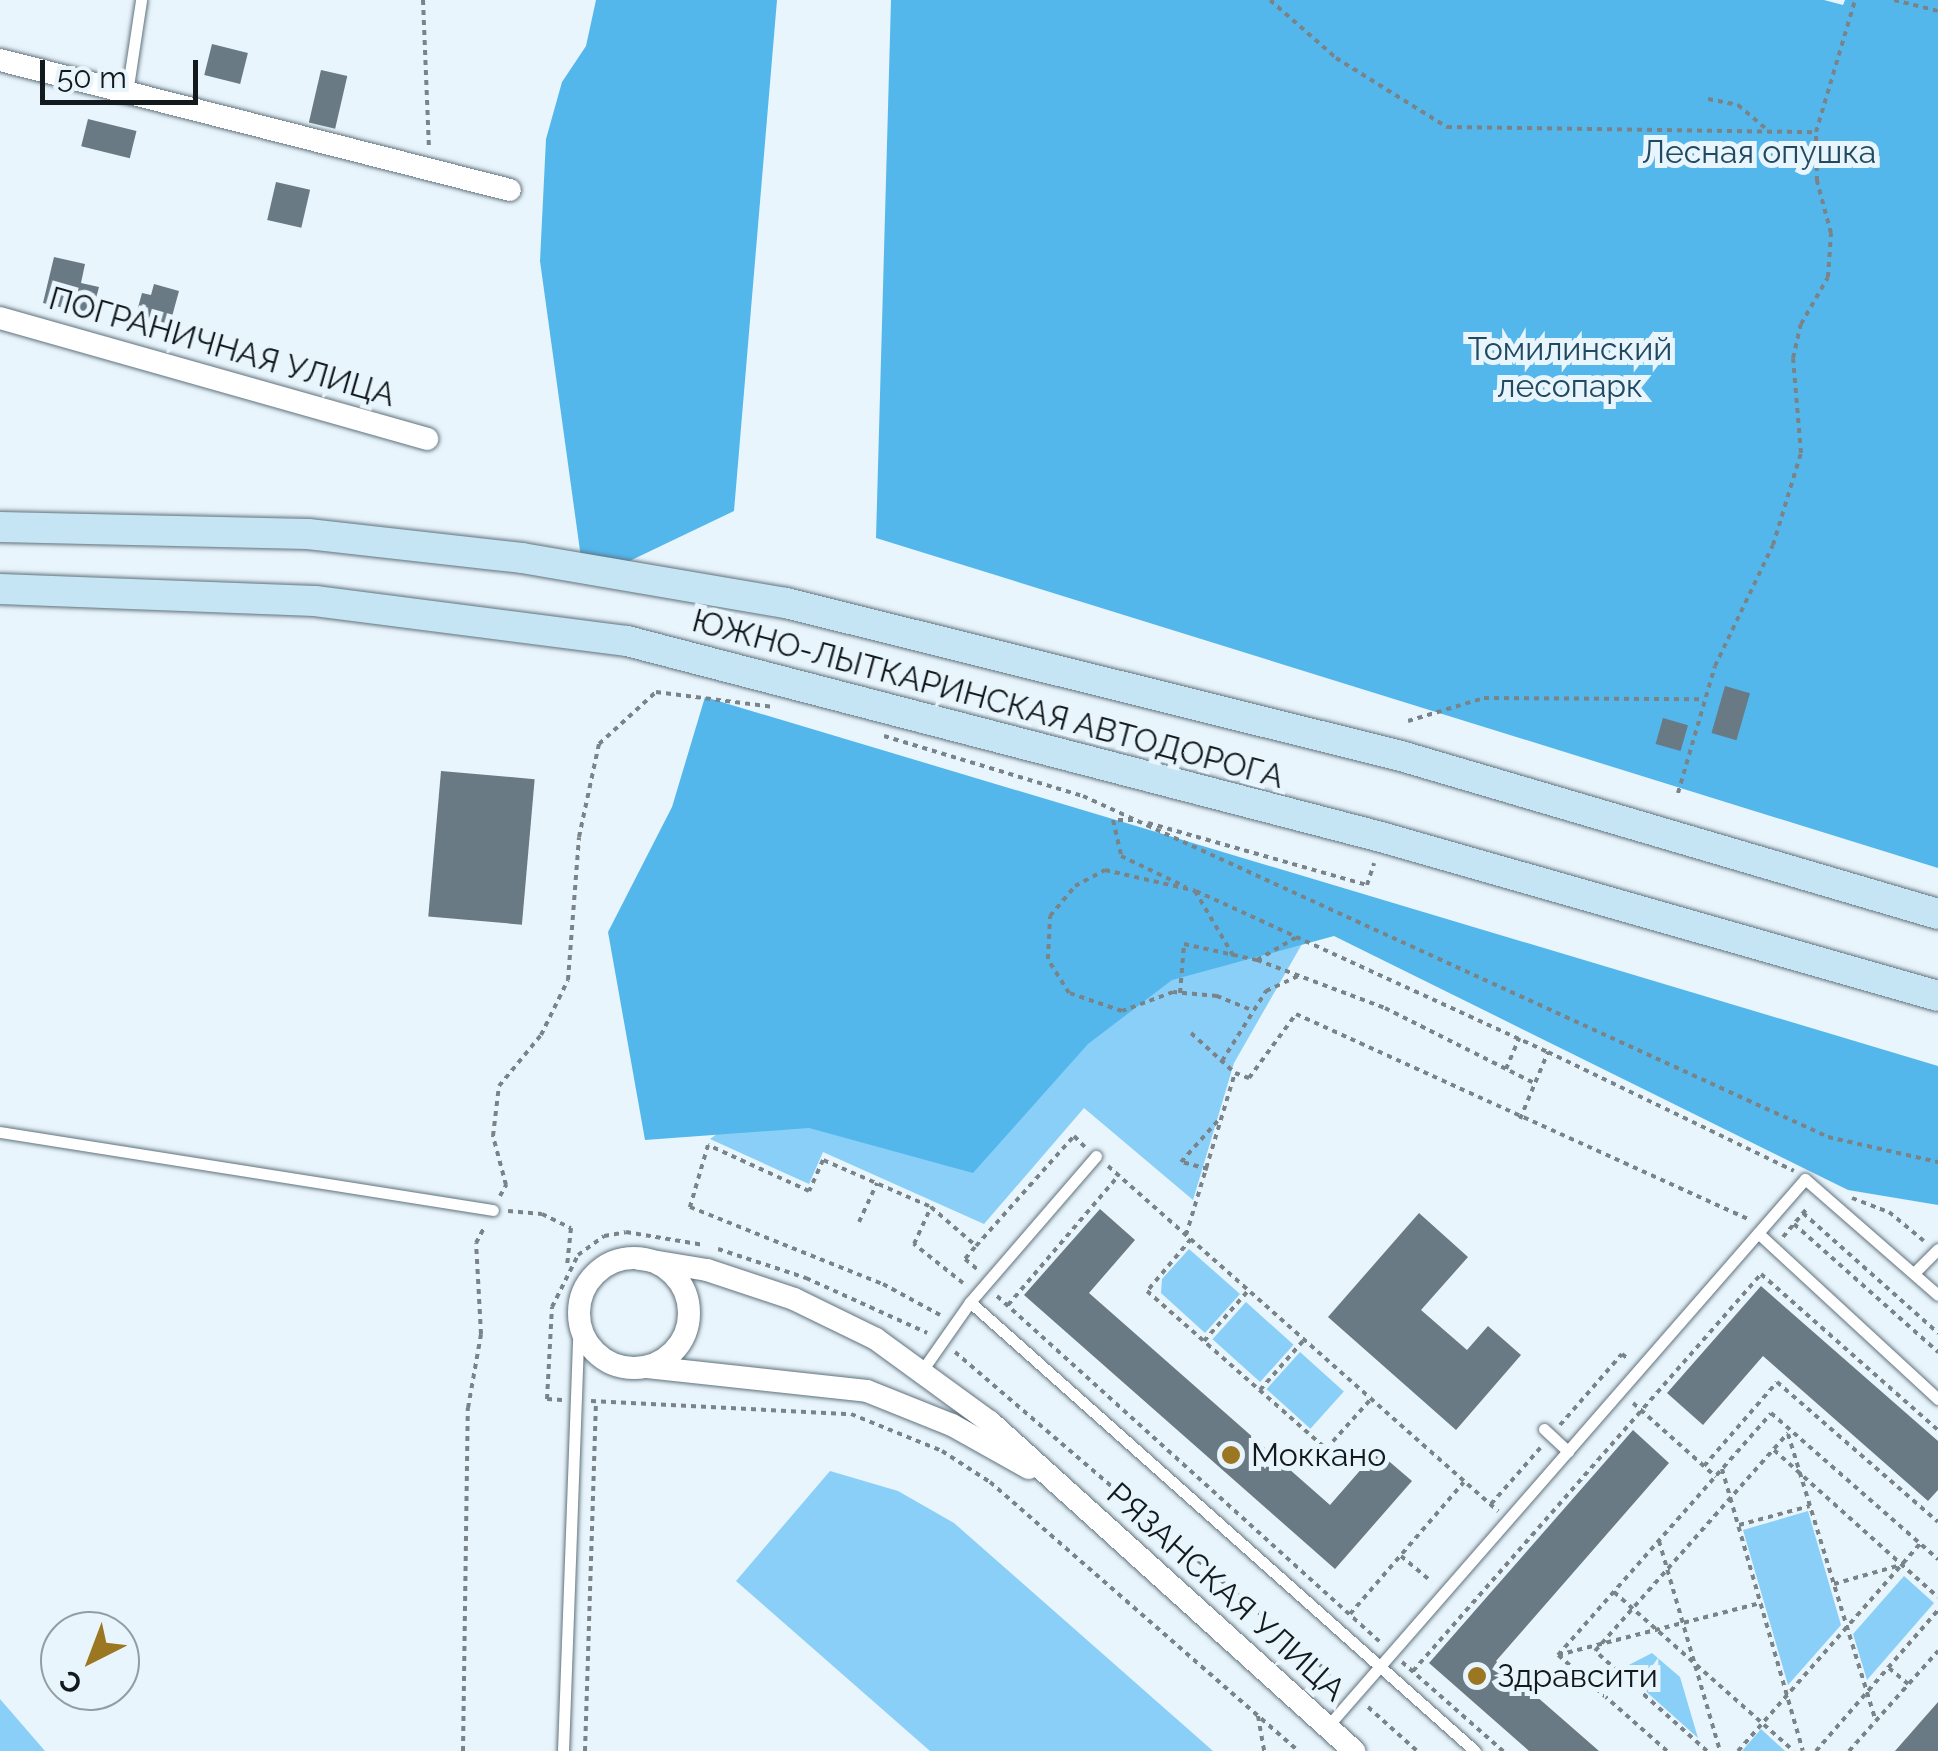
<!DOCTYPE html>
<html>
<head>
<meta charset="utf-8">
<style>
  body { margin:0 }
  #map { position:relative; width:1938px; height:1751px; overflow:hidden; background:#e9f5fc; font-family:Raleway,sans-serif }
  div>[style] { position:absolute }
  [style*='--x'] { left:calc(var(--x)*1px); top:calc(var(--y)*1px); width:calc(var(--w)*1px); rotate:calc(var(--a)*1deg) }
  .green>* { inset:0; background:#89cff8; transform-origin:0 0 }
  .forest>* { inset:0; background:#54b7ec }
  .building>* { inset:0; background:#697a85; transform-origin:0 0 }
  .path>* { height:4px; margin-top:-2px; transform-origin:0; background:repeating-linear-gradient(90deg,#798388 0 5px,transparent 0 10px) }
  .roads { filter:drop-shadow(0 0 2px #60727d) drop-shadow(0 0 2px #60727d) }
  .lane>* { height:11px; margin:-5.5px; padding:0 5.5px; transform-origin:5.5px; border-radius:5.5px; background:#fff }
  .street>* { height:22px; margin:-11px; padding:0 11px; transform-origin:11px; border-radius:11px; background:#fff }
  .street>.ring { margin:-11px; padding:0; box-sizing:content-box; background:none; border:22px solid #fff; border-radius:50% }
  .secondary>* { height:30px; margin:-15px; padding:0 15px; transform-origin:15px; border-radius:15px; background:#c5e5f4 }
  .dots>* { width:28px; height:28px; translate:-50% -50%; box-sizing:border-box; border:5px solid #e9f5fc; border-radius:50% }
  span { translate:-50% -50%; white-space:nowrap; text-align:center; line-height:1.15; -webkit-text-stroke:10px #e9f5fc; paint-order:stroke }
  .park-label { font-size:32px; color:#214a61 }
  .street-label { font-size:32px; color:#131a1e }
  .poi-label { font-size:32px; color:#131a1e }
  .left { translate:0 -50%; text-align:left }
  .north { position:absolute; left:40px; top:1611px; width:100px; height:100px; box-sizing:border-box; background:#e9f5fc; border:2px solid #939da3; border-radius:50%; rotate:222deg; font-size:28px; font-weight:700; line-height:40px; text-align:center; color:#131a1e }
  .north::after { content:''; display:block; margin:auto; width:35px; height:45px; background:#9b7722; clip-path:polygon(50% 0,100% 100%,50% 72%,0 100%) }
  .scale { position:absolute; left:40px; top:60px; width:158px; height:45px; box-sizing:border-box; border:5px solid #131a1e; border-top:0; padding-left:12px; font-size:30px; line-height:35px; white-space:nowrap; color:#131a1e; -webkit-text-stroke:8px #e9f5fc; paint-order:stroke }
</style>
</head>
<body>
<div id="map">
  <div class="green">
    <i style="clip-path:polygon(1113px 843px,1306px 937px,1234px 1063px,1193px 1200px,1084px 1108px,984px 1224px,823px 1152px,809px 1184px,710px 1139px)"></i>
    <i style="clip-path:polygon(1189px 1249px,1240px 1294px,1205px 1333px,1161px 1293px,1162px 1279px)"></i>
    <i style="left:1246px;top:1302px;width:64px;height:50px;rotate:42deg"></i>
    <i style="left:1300px;top:1352px;width:59px;height:50px;rotate:42deg"></i>
    <i style="clip-path:polygon(830px 1471px,898px 1491px,954px 1523px,1213px 1751px,930px 1751px,736px 1581px)"></i>
    <i style="clip-path:polygon(1808px 1511px,1841px 1625px,1788px 1685px,1743px 1530px)"></i>
    <i style="clip-path:polygon(1904px 1576px,1934px 1603px,1867px 1680px,1853px 1634px)"></i>
    <i style="clip-path:polygon(1652px 1653px,1680px 1677px,1698px 1738px,1621px 1669px)"></i>
    <i style="clip-path:polygon(0 1699px,45px 1751px,0 1751px)"></i>
    <i style="clip-path:polygon(1761px 1729px,1785px 1751px,1742px 1751px)"></i>
  </div>
  <div class="forest">
    <i style="clip-path:polygon(596px 0,777px 0,734px 511px,617px 567px,581px 558px,540px 261px,546px 139px,562px 82px,586px 46px)"></i>
    <i style="clip-path:polygon(891px 0,1824px 0,1843px 5px,1845px 0,1938px 0,1938px 868px,876px 538px)"></i>
    <i style="clip-path:polygon(705px 697px,1938px 1066px,1938px 1205px,1848px 1190px,1334px 936px,1172px 980px,1088px 1044px,973px 1173px,809px 1128px,645px 1140px,608px 932px,672px 807px)"></i>
  </div>
  <div class="building">
    <i style="left:212px;top:44px;width:37px;height:32px;rotate:14deg"></i>
    <i style="left:321px;top:70px;width:27px;height:54px;rotate:13deg"></i>
    <i style="left:88px;top:119px;width:50px;height:28px;rotate:14deg"></i>
    <i style="left:276px;top:182px;width:35px;height:39px;rotate:13deg"></i>
    <i style="clip-path:polygon(54px 257px,85px 264px,81px 283px,99px 287px,92px 315px,43px 303px)"></i>
    <i style="clip-path:polygon(154px 284px,179px 291px,168px 331px,134px 322px,142px 293px,151px 295px)"></i>
    <i style="left:1725px;top:686px;width:26px;height:49px;rotate:16deg"></i>
    <i style="left:1663px;top:718px;width:26px;height:27px;rotate:16deg"></i>
    <i style="left:441px;top:771px;width:94px;height:146px;rotate:5deg"></i>
    <i style="clip-path:polygon(1100px 1209px,1135px 1240px,1089px 1293px,1330px 1505px,1377px 1451px,1412px 1481px,1335px 1569px,1024px 1295px)"></i>
    <i style="clip-path:polygon(1419px 1213px,1468px 1257px,1421px 1310px,1467px 1350px,1488px 1326px,1521px 1355px,1456px 1430px,1328px 1317px)"></i>
    <i style="clip-path:polygon(1761px 1286px,1938px 1441px,1938px 1490px,1928px 1501px,1763px 1356px,1703px 1425px,1667px 1393px)"></i>
    <i style="clip-path:polygon(1633px 1430px,1669px 1463px,1496px 1661px,1599px 1751px,1529px 1751px,1429px 1663px)"></i>
    <i style="clip-path:polygon(1938px 1702px,1938px 1751px,1895px 1751px)"></i>
  </div>
  <div class="path">
    <i style="--x:423;--y:0;--w:148;--a:87.7"></i>
    <i style="--x:1270;--y:0;--w:88;--a:41.3"></i>
    <i style="--x:1336;--y:58;--w:131;--a:31.9"></i>
    <i style="--x:1447;--y:127;--w:369;--a:0.8"></i>
    <i style="--x:1894;--y:0;--w:45;--a:14"></i>
    <i style="--x:1708;--y:99;--w:31;--a:11"></i>
    <i style="--x:1738;--y:105;--w:43;--a:40.3"></i>
    <i style="--x:1408;--y:721;--w:79;--a:-16.8"></i>
    <i style="--x:1484;--y:698;--w:220;--a:0.3"></i>
    <i style="--x:884;--y:736;--w:208;--a:16.8"></i>
    <i style="--x:1083;--y:796;--w:819;--a:24.59"></i>
    <i style="--x:1828;--y:1137;--w:113;--a:12.8"></i>
    <i style="--x:1678;--y:793;--w:132;--a:-73.8"></i>
    <i style="--x:1715;--y:666;--w:134;--a:-64.4"></i>
    <i style="--x:1773;--y:545;--w:96;--a:-73.1"></i>
    <i style="--x:1801;--y:453;--w:95;--a:-94.8"></i>
    <i style="--x:1793;--y:358;--w:35;--a:-77"></i>
    <i style="--x:1801;--y:324;--w:54;--a:-60.1"></i>
    <i style="--x:1828;--y:277;--w:44;--a:-86.1"></i>
    <i style="--x:1831;--y:233;--w:54;--a:-105.1"></i>
    <i style="--x:1817;--y:181;--w:49;--a:-91.2"></i>
    <i style="--x:1816;--y:132;--w:138;--a:-73.5"></i>
    <i style="--x:1133;--y:820;--w:20;--a:180"></i>
    <i style="--x:1113;--y:820;--w:37;--a:77"></i>
    <i style="--x:1121;--y:856;--w:72;--a:25.5"></i>
    <i style="--x:1148;--y:823;--w:228;--a:15.8"></i>
    <i style="--x:1367;--y:885;--w:23;--a:-72"></i>
    <i style="--x:1195;--y:891;--w:77;--a:59.4"></i>
    <i style="--x:1257;--y:960;--w:137;--a:20.6"></i>
    <i style="--x:1385;--y:1008;--w:167;--a:26.7"></i>
    <i style="--x:1180;--y:993;--w:49;--a:-85.3"></i>
    <i style="--x:1184;--y:944;--w:75;--a:12.4"></i>
    <i style="--x:1257;--y:960;--w:46;--a:-29.9"></i>
    <i style="--x:1249;--y:1009;--w:35;--a:-158"></i>
    <i style="--x:1217;--y:996;--w:44;--a:-174.8"></i>
    <i style="--x:1173;--y:992;--w:54;--a:159.6"></i>
    <i style="--x:1122;--y:1011;--w:56;--a:-161.2"></i>
    <i style="--x:1069;--y:993;--w:40;--a:-122"></i>
    <i style="--x:1048;--y:959;--w:43;--a:-87.3"></i>
    <i style="--x:1050;--y:916;--w:39;--a:-50"></i>
    <i style="--x:1075;--y:886;--w:34;--a:-28"></i>
    <i style="--x:1105;--y:870;--w:93;--a:13"></i>
    <i style="--x:1196;--y:891;--w:387;--a:24.6"></i>
    <i style="--x:1191;--y:1033;--w:59;--a:42.3"></i>
    <i style="--x:1222;--y:1061;--w:83;--a:-57.8"></i>
    <i style="--x:1266;--y:991;--w:35;--a:-25"></i>
    <i style="--x:1506;--y:1069;--w:34;--a:-67"></i>
    <i style="--x:1520;--y:1119;--w:73;--a:-67.3"></i>
    <i style="--x:1548;--y:1052;--w:273;--a:25.8"></i>
    <i style="--x:1108;--y:1166;--w:521;--a:41.5"></i>
    <i style="--x:1208;--y:1169;--w:28;--a:-165"></i>
    <i style="--x:1181;--y:1162;--w:62;--a:-48.3"></i>
    <i style="--x:500;--y:1196;--w:13;--a:-61"></i>
    <i style="--x:506;--y:1185;--w:51;--a:-104.9"></i>
    <i style="--x:493;--y:1136;--w:50;--a:-83.2"></i>
    <i style="--x:499;--y:1086;--w:66;--a:-50.5"></i>
    <i style="--x:541;--y:1035;--w:61;--a:-63.9"></i>
    <i style="--x:568;--y:980;--w:143;--a:-85.6"></i>
    <i style="--x:579;--y:837;--w:95;--a:-77.9"></i>
    <i style="--x:599;--y:744;--w:77;--a:-42.4"></i>
    <i style="--x:656;--y:692;--w:119;--a:7.2"></i>
    <i style="--x:1852;--y:1198;--w:40;--a:21"></i>
    <i style="--x:1889;--y:1212;--w:45;--a:39.6"></i>
    <i style="--x:929;--y:1206;--w:116;--a:-156.5"></i>
    <i style="--x:823;--y:1160;--w:34;--a:114"></i>
    <i style="--x:809;--y:1191;--w:111;--a:-155.5"></i>
    <i style="--x:708;--y:1145;--w:65;--a:106.2"></i>
    <i style="--x:690;--y:1207;--w:208;--a:21.8"></i>
    <i style="--x:883;--y:1284;--w:65;--a:28.5"></i>
    <i style="--x:508;--y:1211;--w:34;--a:5"></i>
    <i style="--x:542;--y:1214;--w:32;--a:26"></i>
    <i style="--x:571;--y:1228;--w:39;--a:96"></i>
    <i style="--x:1803;--y:1213;--w:181;--a:41.6"></i>
    <i style="--x:859;--y:1222;--w:43;--a:-65.2"></i>
    <i style="--x:1794;--y:1224;--w:193;--a:41.6"></i>
    <i style="--x:1186;--y:1235;--w:169;--a:-73.2"></i>
    <i style="--x:1235;--y:1073;--w:15;--a:20"></i>
    <i style="--x:1249;--y:1078;--w:79;--a:-53.7"></i>
    <i style="--x:1296;--y:1014;--w:496;--a:24.4"></i>
    <i style="--x:1783;--y:1237;--w:40;--a:-50"></i>
    <i style="--x:1191;--y:1239;--w:68;--a:130.2"></i>
    <i style="--x:1147;--y:1291;--w:239;--a:41.4"></i>
    <i style="--x:1326;--y:1449;--w:67;--a:-48"></i>
    <i style="--x:975;--y:1247;--w:16;--a:130"></i>
    <i style="--x:965;--y:1259;--w:16;--a:40"></i>
    <i style="--x:718;--y:1249;--w:93;--a:18.2"></i>
    <i style="--x:806;--y:1278;--w:133;--a:24.4"></i>
    <i style="--x:963;--y:1283;--w:63;--a:-141.5"></i>
    <i style="--x:914;--y:1244;--w:41;--a:-65.3"></i>
    <i style="--x:931;--y:1207;--w:60;--a:40.9"></i>
    <i style="--x:976;--y:1246;--w:147;--a:-48.3"></i>
    <i style="--x:1074;--y:1136;--w:16;--a:45"></i>
    <i style="--x:997;--y:1296;--w:516;--a:42.09"></i>
    <i style="--x:1008;--y:1305;--w:170;--a:-49.5"></i>
    <i style="--x:1204;--y:1341;--w:65;--a:-48.7"></i>
    <i style="--x:955;--y:1352;--w:510;--a:40.63"></i>
    <i style="--x:1260;--y:1390;--w:65;--a:-48.7"></i>
    <i style="--x:562;--y:1400;--w:15;--a:-176"></i>
    <i style="--x:547;--y:1399;--w:92;--a:-86.9"></i>
    <i style="--x:552;--y:1307;--w:58;--a:-63.4"></i>
    <i style="--x:578;--y:1255;--w:32;--a:-36"></i>
    <i style="--x:604;--y:1236;--w:22;--a:-10"></i>
    <i style="--x:626;--y:1232;--w:79;--a:9.5"></i>
    <i style="--x:591;--y:1401;--w:260;--a:2.9"></i>
    <i style="--x:851;--y:1414;--w:98;--a:22.1"></i>
    <i style="--x:942;--y:1451;--w:57;--a:32.9"></i>
    <i style="--x:990;--y:1482;--w:409;--a:41.1"></i>
    <i style="--x:1633;--y:1403;--w:111;--a:41.7"></i>
    <i style="--x:1560;--y:1425;--w:94;--a:-48.9"></i>
    <i style="--x:1622;--y:1354;--w:6;--a:39"></i>
    <i style="--x:1788;--y:1434;--w:300;--a:73"></i>
    <i style="--x:1774;--y:1450;--w:220;--a:41.9"></i>
    <i style="--x:1704;--y:1466;--w:111;--a:-49"></i>
    <i style="--x:1777;--y:1382;--w:213;--a:41"></i>
    <i style="--x:1722;--y:1469;--w:293;--a:74"></i>
    <i style="--x:1491;--y:1504;--w:76;--a:-48.7"></i>
    <i style="--x:1739;--y:1525;--w:73;--a:-15"></i>
    <i style="--x:1659;--y:1541;--w:219;--a:73.8"></i>
    <i style="--x:1401;--y:1556;--w:40;--a:40"></i>
    <i style="--x:1834;--y:1584;--w:66;--a:-15.9"></i>
    <i style="--x:1614;--y:1592;--w:240;--a:41.5"></i>
    <i style="--x:1350;--y:1614;--w:174;--a:-49.2"></i>
    <i style="--x:1558;--y:1655;--w:210;--a:-14.4"></i>
    <i style="--x:1402;--y:1662;--w:135;--a:41.4"></i>
    <i style="--x:1889;--y:1668;--w:25;--a:40"></i>
    <i style="--x:1413;--y:1671;--w:528;--a:-48.76"></i>
    <i style="--x:1761;--y:1274;--w:236;--a:41.4"></i>
    <i style="--x:1368;--y:1707;--w:66;--a:41.9"></i>
    <i style="--x:1258;--y:1716;--w:36;--a:80"></i>
    <i style="--x:463;--y:1751;--w:343;--a:-89.2"></i>
    <i style="--x:468;--y:1408;--w:75;--a:-80"></i>
    <i style="--x:481;--y:1334;--w:91;--a:-93.1"></i>
    <i style="--x:476;--y:1243;--w:19;--a:-62"></i>
    <i style="--x:585;--y:1751;--w:350;--a:-88.2"></i>
    <i style="--x:1667;--y:1751;--w:145;--a:-138.6"></i>
    <i style="--x:1558;--y:1655;--w:322;--a:-48.6"></i>
    <i style="--x:1771;--y:1413;--w:222;--a:41.2"></i>
    <i style="--x:1707;--y:1751;--w:150;--a:-138.2"></i>
    <i style="--x:1595;--y:1651;--w:291;--a:-48.5"></i>
    <i style="--x:1738;--y:1751;--w:276;--a:-48.7"></i>
    <i style="--x:1816;--y:1751;--w:186;--a:-49.1"></i>
    <i style="--x:1849;--y:1751;--w:134;--a:-48.3"></i>
  </div>
  <div class="roads">
    <div class="lane">
      <i style="--x:127;--y:93;--w:94;--a:-81.4"></i>
      <i style="--x:0;--y:1132;--w:499;--a:9"></i>
      <i style="--x:1096;--y:1156;--w:193;--a:130.8"></i>
      <i style="--x:970;--y:1302;--w:676;--a:41.64"></i>
      <i style="--x:1758;--y:1233;--w:245;--a:42.7"></i>
      <i style="--x:1914;--y:1273;--w:34;--a:-45"></i>
      <i style="--x:921;--y:1372;--w:85;--a:-55"></i>
      <i style="--x:1544;--y:1429;--w:33;--a:43"></i>
      <i style="--x:1327;--y:1727;--w:727;--a:-48.9"></i>
      <i style="--x:1805;--y:1179;--w:176;--a:41.1"></i>
      <i style="--x:563;--y:1751;--w:434;--a:-87.9"></i>
    </div>
    <div class="street">
      <i style="--x:0;--y:60;--w:526;--a:14.3"></i>
      <i style="--x:0;--y:318;--w:444;--a:15.8"></i>
      <i class="ring" style="left:579px;top:1258px;width:88px;height:88px"></i>
      <i style="--x:640;--y:1259;--w:68;--a:9.3"></i>
      <i style="--x:707;--y:1270;--w:92;--a:18.4"></i>
      <i style="--x:794;--y:1299;--w:91;--a:26"></i>
      <i style="--x:876;--y:1339;--w:141;--a:36.1"></i>
      <i style="--x:990;--y:1422;--w:491;--a:42.1"></i>
      <i style="--x:647;--y:1367;--w:221;--a:6.2"></i>
      <i style="--x:867;--y:1391;--w:92;--a:21.8"></i>
      <i style="--x:952;--y:1425;--w:88;--a:29.2"></i>
    </div>
    <div class="secondary">
      <i style="--x:0;--y:527;--w:308;--a:1.3"></i>
      <i style="--x:308;--y:534;--w:215;--a:6.4"></i>
      <i style="--x:522;--y:558;--w:268;--a:9.7"></i>
      <i style="--x:786;--y:603;--w:634;--a:13.97"></i>
      <i style="--x:1401;--y:756;--w:560;--a:16.4"></i>
      <i style="--x:0;--y:589;--w:315;--a:2.2"></i>
      <i style="--x:315;--y:601;--w:315;--a:7.3"></i>
      <i style="--x:627;--y:641;--w:779;--a:14.57"></i>
      <i style="--x:1381;--y:837;--w:579;--a:15.93"></i>
    </div>
  </div>
  <div class="dots">
    <i style="left:1231px;top:1455px;background:#9b7722"></i>
    <i style="left:1477px;top:1676px;background:#9b7722"></i>
  </div>
  <div class="park-label">
    <span style="left:1759px;top:152px">Лесная опушка</span>
    <span style="left:1570px;top:368px">Томилинский<br>лесопарк</span>
  </div>
  <div class="street-label">
    <span style="left:222px;top:347px;rotate:16deg">ПОГРАНИЧНАЯ УЛИЦА</span>
    <span style="left:988px;top:699px;rotate:15deg">ЮЖНО-ЛЫТКАРИНСКАЯ АВТОДОРОГА</span>
    <span style="left:1226px;top:1592px;rotate:42deg">РЯЗАНСКАЯ УЛИЦА</span>
  </div>
  <div class="poi-label">
    <span class="left" style="left:1251px;top:1455px">Моккано</span>
    <span class="left" style="left:1497px;top:1676px">Здравсити</span>
  </div>
  <div class="north">С</div>
  <div class="scale">50 m</div>
</div>
</body>
</html>
